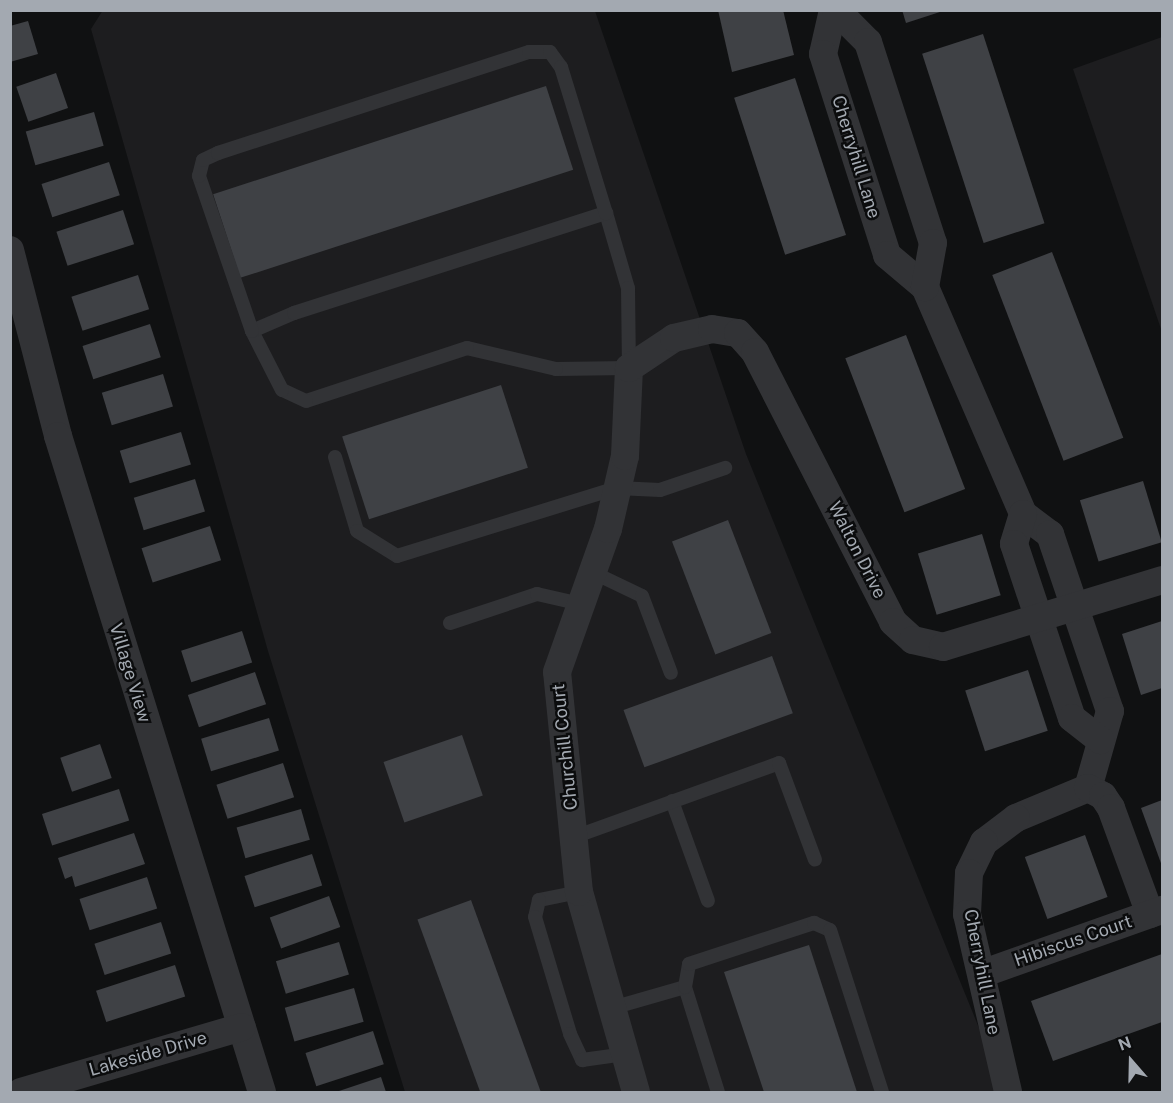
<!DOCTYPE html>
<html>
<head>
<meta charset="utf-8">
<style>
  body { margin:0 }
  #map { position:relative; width:1173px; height:1103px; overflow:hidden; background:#101112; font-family:"Public Sans",sans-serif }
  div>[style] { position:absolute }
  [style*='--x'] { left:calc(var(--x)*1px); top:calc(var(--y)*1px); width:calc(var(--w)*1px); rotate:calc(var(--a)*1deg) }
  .built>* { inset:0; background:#1d1d1f }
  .building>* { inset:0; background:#3f4145; transform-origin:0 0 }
  .service>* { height:14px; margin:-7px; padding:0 7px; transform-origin:7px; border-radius:7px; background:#323336 }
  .minor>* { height:28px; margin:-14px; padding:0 14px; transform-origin:14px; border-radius:14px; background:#323336 }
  span { translate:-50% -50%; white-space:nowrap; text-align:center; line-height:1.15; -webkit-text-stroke:5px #0b0c0d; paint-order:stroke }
  .street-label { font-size:18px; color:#a3a9b1 }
  .frame { position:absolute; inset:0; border:12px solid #a3a9b1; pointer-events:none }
  .north { position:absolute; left:1101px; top:1031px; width:60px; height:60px; -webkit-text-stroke:4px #0b0c0d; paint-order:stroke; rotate:340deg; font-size:16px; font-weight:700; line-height:24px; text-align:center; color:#a3a9b1 }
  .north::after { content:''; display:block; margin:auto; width:21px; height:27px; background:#a3a9b1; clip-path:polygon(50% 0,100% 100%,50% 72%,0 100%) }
</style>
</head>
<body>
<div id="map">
  <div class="built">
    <i style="clip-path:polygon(103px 10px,595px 11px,746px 454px,1005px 1092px,405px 1092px,268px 651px,91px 29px)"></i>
    <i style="clip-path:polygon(1162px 37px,1162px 332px,1073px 69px)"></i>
  </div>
  <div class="building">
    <i style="clip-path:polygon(718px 10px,783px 10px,794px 55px,732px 72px)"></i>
    <i style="clip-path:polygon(902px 10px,943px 10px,943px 11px,906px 23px)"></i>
    <i style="clip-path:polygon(28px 21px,38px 54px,10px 62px,10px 26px)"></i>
    <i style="left:983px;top:34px;width:199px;height:64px;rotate:72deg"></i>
    <i style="left:56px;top:73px;width:37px;height:42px;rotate:71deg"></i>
    <i style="left:795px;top:78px;width:165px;height:64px;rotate:72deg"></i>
    <i style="left:546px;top:86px;width:88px;height:350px;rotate:72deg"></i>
    <i style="left:94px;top:112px;width:35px;height:71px;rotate:74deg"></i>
    <i style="left:109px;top:162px;width:35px;height:71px;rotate:72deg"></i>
    <i style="left:123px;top:210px;width:36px;height:70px;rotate:72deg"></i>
    <i style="left:1052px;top:252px;width:199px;height:64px;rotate:69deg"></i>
    <i style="left:138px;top:275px;width:36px;height:70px;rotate:72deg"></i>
    <i style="left:150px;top:324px;width:35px;height:71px;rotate:72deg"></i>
    <i style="left:906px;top:335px;width:165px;height:65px;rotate:69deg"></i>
    <i style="left:163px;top:374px;width:34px;height:64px;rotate:73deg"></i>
    <i style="left:501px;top:385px;width:87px;height:167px;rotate:72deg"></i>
    <i style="left:181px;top:432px;width:34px;height:64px;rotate:73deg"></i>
    <i style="left:195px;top:479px;width:34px;height:64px;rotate:73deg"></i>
    <i style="left:1143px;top:481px;width:64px;height:66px;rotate:73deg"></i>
    <i style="left:728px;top:520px;width:121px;height:60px;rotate:69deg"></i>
    <i style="left:210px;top:526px;width:36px;height:72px;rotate:72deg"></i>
    <i style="left:982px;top:534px;width:64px;height:67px;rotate:73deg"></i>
    <i style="clip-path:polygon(1162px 621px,1162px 688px,1141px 695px,1122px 634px)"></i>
    <i style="left:242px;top:631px;width:33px;height:64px;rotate:72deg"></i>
    <i style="left:772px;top:656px;width:61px;height:158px;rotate:70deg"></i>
    <i style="left:1028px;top:670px;width:64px;height:66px;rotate:72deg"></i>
    <i style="left:255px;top:672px;width:34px;height:71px;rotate:71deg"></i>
    <i style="left:269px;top:718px;width:34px;height:71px;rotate:73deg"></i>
    <i style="left:462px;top:735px;width:64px;height:83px;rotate:71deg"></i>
    <i style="left:100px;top:744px;width:36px;height:42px;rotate:71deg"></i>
    <i style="left:283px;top:763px;width:36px;height:70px;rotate:72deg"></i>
    <i style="left:119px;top:789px;width:33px;height:81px;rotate:72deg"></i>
    <i style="clip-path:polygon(1162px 800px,1162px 866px,1141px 808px)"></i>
    <i style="left:301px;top:809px;width:32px;height:67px;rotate:74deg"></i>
    <i style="clip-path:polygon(134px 833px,145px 864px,75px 887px,72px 876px,65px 879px,58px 858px)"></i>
    <i style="left:1085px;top:835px;width:66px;height:64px;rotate:70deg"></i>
    <i style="left:312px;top:854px;width:33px;height:71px;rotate:72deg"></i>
    <i style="left:147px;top:877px;width:33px;height:71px;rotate:72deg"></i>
    <i style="left:329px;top:896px;width:33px;height:63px;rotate:70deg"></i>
    <i style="left:471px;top:900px;width:204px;height:57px;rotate:70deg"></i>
    <i style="left:161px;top:922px;width:33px;height:70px;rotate:72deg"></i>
    <i style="left:339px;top:942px;width:34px;height:66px;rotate:73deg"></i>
    <i style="clip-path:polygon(809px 945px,857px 1092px,764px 1092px,724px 972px)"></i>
    <i style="clip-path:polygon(1162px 954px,1162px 1022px,1053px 1061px,1031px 1001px)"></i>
    <i style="left:175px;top:965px;width:33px;height:83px;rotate:72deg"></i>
    <i style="left:354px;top:988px;width:35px;height:72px;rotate:74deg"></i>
    <i style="left:373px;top:1031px;width:35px;height:71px;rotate:72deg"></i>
    <i style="clip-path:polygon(381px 1077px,386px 1092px,336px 1092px)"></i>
  </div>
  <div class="service">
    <i style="--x:606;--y:213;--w:78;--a:73.7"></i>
    <i style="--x:628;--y:288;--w:80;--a:89.3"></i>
    <i style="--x:629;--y:368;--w:73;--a:179.2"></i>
    <i style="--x:556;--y:369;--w:91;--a:-166.7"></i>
    <i style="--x:467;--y:348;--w:169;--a:161.8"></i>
    <i style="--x:306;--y:401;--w:26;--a:-155"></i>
    <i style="--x:282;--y:390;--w:66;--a:-117"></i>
    <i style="--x:252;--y:331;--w:46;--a:-23.2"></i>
    <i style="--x:294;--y:313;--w:328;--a:-17.8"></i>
    <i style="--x:252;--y:331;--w:164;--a:-108.9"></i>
    <i style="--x:199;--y:176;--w:16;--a:-76"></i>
    <i style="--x:203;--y:160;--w:17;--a:-25"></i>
    <i style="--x:218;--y:153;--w:327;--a:-18"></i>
    <i style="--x:529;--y:52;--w:21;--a:0"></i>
    <i style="--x:550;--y:52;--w:19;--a:54"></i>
    <i style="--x:561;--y:67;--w:153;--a:72.9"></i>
    <i style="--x:335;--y:457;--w:77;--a:73.4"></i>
    <i style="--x:357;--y:531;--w:47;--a:32"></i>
    <i style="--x:397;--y:556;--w:230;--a:-17.2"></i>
    <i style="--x:617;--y:488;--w:43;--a:2.7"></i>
    <i style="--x:660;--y:490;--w:69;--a:-18.7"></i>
    <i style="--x:592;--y:572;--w:55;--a:25.6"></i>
    <i style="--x:642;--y:596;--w:82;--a:69.4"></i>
    <i style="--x:450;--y:623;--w:92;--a:-18.4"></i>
    <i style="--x:537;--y:594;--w:45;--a:12.8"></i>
    <i style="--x:672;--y:801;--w:106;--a:70.2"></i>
    <i style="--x:574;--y:837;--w:218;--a:-19.8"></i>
    <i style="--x:779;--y:763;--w:103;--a:69.6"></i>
    <i style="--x:579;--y:892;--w:41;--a:168.7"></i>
    <i style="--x:539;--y:900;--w:17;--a:103"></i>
    <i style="--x:535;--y:917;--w:122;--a:73.3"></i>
    <i style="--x:570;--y:1034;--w:29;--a:65"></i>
    <i style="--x:582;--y:1060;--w:43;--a:-7.9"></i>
    <i style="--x:685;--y:987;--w:110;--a:72.6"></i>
    <i style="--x:612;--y:1008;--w:76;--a:-16"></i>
    <i style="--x:685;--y:987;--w:23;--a:-80"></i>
    <i style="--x:689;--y:964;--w:132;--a:-18.2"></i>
    <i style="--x:814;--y:923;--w:17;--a:24"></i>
    <i style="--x:830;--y:930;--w:170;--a:72.2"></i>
  </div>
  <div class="minor">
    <i style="--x:833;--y:10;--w:45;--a:102.8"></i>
    <i style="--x:823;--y:54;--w:211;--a:72.3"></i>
    <i style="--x:887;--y:255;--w:50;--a:40.1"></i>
    <i style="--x:925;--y:287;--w:247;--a:66.6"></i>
    <i style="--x:1023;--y:514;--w:34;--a:37"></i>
    <i style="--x:1050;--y:534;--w:187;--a:71.3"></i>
    <i style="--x:1110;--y:711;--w:80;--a:105.9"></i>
    <i style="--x:1088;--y:788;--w:78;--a:157.4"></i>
    <i style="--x:1016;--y:818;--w:40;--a:143"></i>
    <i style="--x:984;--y:842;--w:34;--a:116"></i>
    <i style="--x:969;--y:873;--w:41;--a:92.8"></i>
    <i style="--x:967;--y:914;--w:183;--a:77"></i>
    <i style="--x:836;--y:10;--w:45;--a:45"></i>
    <i style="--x:868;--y:42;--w:211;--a:72.1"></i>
    <i style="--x:933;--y:243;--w:45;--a:100.3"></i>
    <i style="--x:10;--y:250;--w:192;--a:75.5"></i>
    <i style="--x:58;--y:436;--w:687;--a:72.73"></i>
    <i style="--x:1023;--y:514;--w:31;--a:107"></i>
    <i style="--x:1014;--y:544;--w:183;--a:71.6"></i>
    <i style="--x:1072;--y:718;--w:36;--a:38"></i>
    <i style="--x:1088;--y:788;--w:17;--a:28"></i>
    <i style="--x:1103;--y:796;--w:14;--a:56"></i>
    <i style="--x:1111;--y:808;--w:113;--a:69.8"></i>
    <i style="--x:984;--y:973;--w:189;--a:-19.5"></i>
    <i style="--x:21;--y:1092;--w:230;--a:-16.4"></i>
    <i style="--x:636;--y:1092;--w:208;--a:-105.9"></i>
    <i style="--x:579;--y:892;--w:221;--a:-95.7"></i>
    <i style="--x:557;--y:672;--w:152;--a:-70.4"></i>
    <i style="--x:608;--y:529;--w:75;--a:-76.9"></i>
    <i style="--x:625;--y:456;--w:88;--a:-87.4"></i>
    <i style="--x:629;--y:368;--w:54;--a:-33.7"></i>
    <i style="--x:674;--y:338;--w:39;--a:-13"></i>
    <i style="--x:712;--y:329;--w:26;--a:9"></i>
    <i style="--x:738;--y:333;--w:25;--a:48"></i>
    <i style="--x:755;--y:352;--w:303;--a:62.9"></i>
    <i style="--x:893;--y:622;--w:27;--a:42"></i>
    <i style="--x:913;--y:640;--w:31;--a:13"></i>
    <i style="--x:943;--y:647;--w:229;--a:-17"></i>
  </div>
  <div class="street-label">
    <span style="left:856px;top:157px;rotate:73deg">Cherryhill Lane</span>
    <span style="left:857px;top:550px;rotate:63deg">Walton Drive</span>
    <span style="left:130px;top:673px;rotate:73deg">Village View</span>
    <span style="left:565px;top:747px;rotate:-96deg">Churchill Court</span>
    <span style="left:1073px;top:941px;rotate:-19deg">Hibiscus Court</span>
    <span style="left:982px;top:972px;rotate:79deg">Cherryhill Lane</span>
    <span style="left:148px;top:1054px;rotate:-16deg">Lakeside Drive</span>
  </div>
  <div class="frame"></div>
  <div class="north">N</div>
</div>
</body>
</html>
